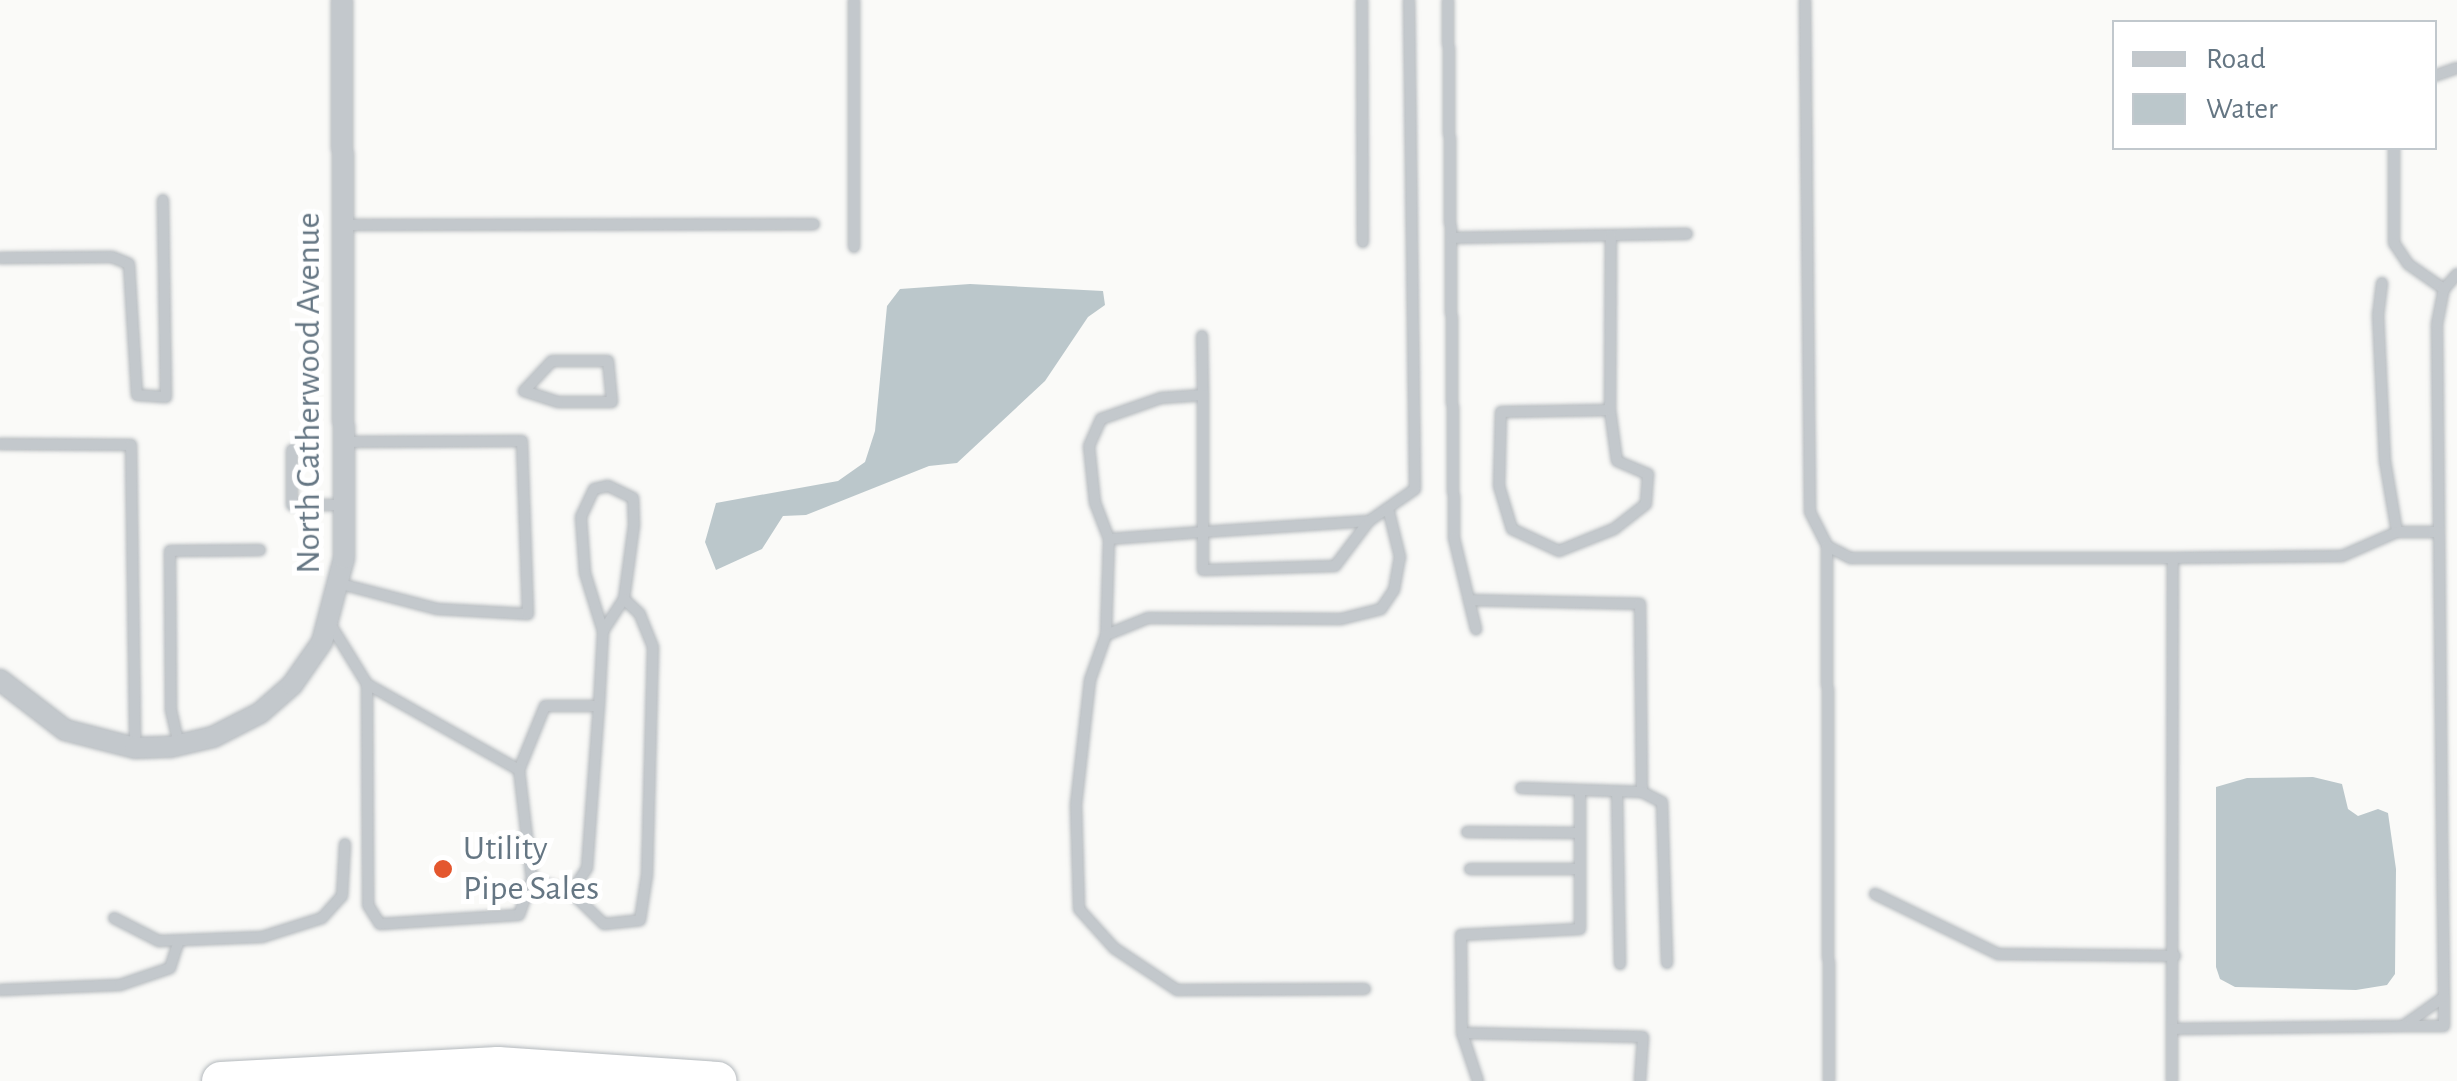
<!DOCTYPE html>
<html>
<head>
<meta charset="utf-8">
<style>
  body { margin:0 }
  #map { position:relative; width:2457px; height:1081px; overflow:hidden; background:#fafaf8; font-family:"Alegreya Sans",sans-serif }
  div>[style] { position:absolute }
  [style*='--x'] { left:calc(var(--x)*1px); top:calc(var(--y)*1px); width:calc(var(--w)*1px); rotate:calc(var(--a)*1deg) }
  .water>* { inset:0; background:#bbc7cb }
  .roads { filter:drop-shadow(0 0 2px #b4b9bd) drop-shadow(0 0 2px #b4b9bd) }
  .service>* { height:10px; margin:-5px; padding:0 5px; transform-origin:5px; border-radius:5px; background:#c3c8cc }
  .minor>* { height:20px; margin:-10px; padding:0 10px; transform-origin:10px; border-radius:10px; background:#c3c8cc }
  .motorway>* { height:38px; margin:-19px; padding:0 19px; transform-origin:19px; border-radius:19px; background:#fff }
  .dots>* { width:28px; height:28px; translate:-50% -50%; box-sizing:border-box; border:5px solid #fff; border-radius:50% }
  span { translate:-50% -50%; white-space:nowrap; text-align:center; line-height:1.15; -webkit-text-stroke:10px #fff; paint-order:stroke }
  .street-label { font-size:35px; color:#657683 }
  .poi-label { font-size:35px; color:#657683 }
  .left { translate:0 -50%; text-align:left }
  .legend { position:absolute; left:2112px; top:20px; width:325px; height:130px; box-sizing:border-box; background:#fff; border:2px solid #c1c8cd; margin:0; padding:12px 18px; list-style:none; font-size:30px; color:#657683 }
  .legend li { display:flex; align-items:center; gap:20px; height:50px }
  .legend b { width:50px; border:2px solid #c1c8cd }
</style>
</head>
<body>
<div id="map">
  <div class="water">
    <i style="clip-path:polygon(970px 284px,1103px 291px,1105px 305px,1088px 317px,1045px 381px,957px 463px,929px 466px,806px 515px,783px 516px,762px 549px,716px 570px,705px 542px,716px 503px,838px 481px,865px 462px,875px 431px,887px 306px,900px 289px)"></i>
    <i style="clip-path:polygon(2313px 777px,2342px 784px,2348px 809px,2358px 816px,2378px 809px,2388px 813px,2396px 869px,2395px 974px,2387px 985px,2356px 990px,2235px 987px,2220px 979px,2216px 967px,2216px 787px,2247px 778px)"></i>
  </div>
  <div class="roads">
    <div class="service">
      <i style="--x:854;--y:0;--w:247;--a:90"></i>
      <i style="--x:1362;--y:0;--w:242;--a:89.8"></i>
      <i style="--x:1448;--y:0;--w:538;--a:89.36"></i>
      <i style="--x:1454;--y:538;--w:94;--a:76.4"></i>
      <i style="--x:1805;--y:0;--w:512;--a:89.44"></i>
      <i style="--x:1810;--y:512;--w:38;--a:63"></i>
      <i style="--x:1827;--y:546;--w:27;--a:27"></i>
      <i style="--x:1851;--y:558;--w:322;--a:0"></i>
      <i style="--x:2434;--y:76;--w:24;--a:-19"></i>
      <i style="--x:2394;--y:148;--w:95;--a:90"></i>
      <i style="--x:2394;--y:243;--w:25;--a:56"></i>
      <i style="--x:2408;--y:264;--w:44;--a:34.8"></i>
      <i style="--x:343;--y:225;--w:471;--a:-0.1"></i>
      <i style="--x:1451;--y:238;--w:236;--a:-1"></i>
      <i style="--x:0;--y:258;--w:112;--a:-0.5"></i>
      <i style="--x:112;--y:257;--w:18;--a:22"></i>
      <i style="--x:129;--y:264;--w:131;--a:86.5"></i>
      <i style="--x:137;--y:395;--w:29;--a:4"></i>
      <i style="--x:166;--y:397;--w:197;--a:-90.9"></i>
      <i style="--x:2382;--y:283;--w:31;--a:97"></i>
      <i style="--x:2378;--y:314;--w:147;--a:87.3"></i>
      <i style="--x:2385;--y:461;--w:72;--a:80.4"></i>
      <i style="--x:1202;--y:336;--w:59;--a:89"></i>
      <i style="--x:552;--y:361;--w:56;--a:0"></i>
      <i style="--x:608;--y:361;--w:41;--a:84.4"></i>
      <i style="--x:612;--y:402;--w:54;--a:180"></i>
      <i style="--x:558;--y:402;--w:36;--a:-162"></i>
      <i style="--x:524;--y:391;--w:41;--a:-47"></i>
      <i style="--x:1610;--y:410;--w:51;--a:82.2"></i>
      <i style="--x:1617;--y:461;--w:34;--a:23"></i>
      <i style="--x:1648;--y:474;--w:30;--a:94"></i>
      <i style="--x:1646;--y:504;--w:41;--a:142"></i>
      <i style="--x:1614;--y:529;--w:59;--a:158.2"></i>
      <i style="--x:1559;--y:551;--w:52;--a:-154.9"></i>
      <i style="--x:1512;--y:529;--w:45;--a:-106.8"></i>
      <i style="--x:1499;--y:486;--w:74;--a:-88.5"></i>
      <i style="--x:1501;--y:412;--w:109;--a:-1.1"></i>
      <i style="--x:1610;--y:410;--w:174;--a:-89.7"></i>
      <i style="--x:0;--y:444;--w:131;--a:0.4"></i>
      <i style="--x:131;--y:445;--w:303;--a:89.2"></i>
      <i style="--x:292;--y:450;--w:55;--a:90"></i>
      <i style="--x:292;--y:505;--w:51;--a:0"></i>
      <i style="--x:1369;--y:521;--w:166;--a:176.2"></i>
      <i style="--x:1203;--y:532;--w:94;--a:175.7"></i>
      <i style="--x:1109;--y:539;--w:39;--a:-111"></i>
      <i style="--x:1095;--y:503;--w:57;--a:-96"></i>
      <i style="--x:1089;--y:446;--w:30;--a:-66"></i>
      <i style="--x:1101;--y:419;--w:64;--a:-19.3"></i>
      <i style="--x:1161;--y:398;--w:42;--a:-4.1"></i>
      <i style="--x:1203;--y:395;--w:175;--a:90"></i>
      <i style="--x:1203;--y:570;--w:132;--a:-1.7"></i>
      <i style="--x:1335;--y:566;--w:56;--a:-52.9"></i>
      <i style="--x:1369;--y:521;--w:56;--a:-34.8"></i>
      <i style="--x:1415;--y:489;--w:489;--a:-90.7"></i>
      <i style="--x:1109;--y:539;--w:96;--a:91.8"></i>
      <i style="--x:1106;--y:635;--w:45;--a:-22"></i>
      <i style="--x:1148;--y:618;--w:193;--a:0.3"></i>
      <i style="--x:1341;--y:619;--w:41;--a:-14"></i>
      <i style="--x:1381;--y:609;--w:23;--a:-56"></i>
      <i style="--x:1394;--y:590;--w:34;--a:-80"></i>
      <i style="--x:1400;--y:557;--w:50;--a:-103.8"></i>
      <i style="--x:1827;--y:546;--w:535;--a:89.79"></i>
      <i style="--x:341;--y:584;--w:99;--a:14.6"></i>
      <i style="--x:437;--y:609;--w:91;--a:3.1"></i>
      <i style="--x:528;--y:614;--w:173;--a:-92"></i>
      <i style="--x:522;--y:441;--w:178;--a:179.7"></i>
      <i style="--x:1469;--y:600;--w:171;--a:1.3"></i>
      <i style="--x:1640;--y:604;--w:188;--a:89.4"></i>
      <i style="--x:1642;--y:792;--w:121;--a:-178.1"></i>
      <i style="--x:330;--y:624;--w:70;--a:58.3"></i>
      <i style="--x:367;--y:684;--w:175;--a:29.5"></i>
      <i style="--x:519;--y:770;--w:69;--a:-67.9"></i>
      <i style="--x:545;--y:706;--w:54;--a:0"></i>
      <i style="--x:599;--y:706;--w:75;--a:-86.9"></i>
      <i style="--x:603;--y:631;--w:38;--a:-57"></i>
      <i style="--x:624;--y:599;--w:75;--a:-82.3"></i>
      <i style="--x:634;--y:525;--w:27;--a:-92"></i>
      <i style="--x:633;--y:498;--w:28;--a:-154"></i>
      <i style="--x:608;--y:486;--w:14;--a:168"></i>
      <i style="--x:594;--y:489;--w:31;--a:115"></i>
      <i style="--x:581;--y:517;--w:56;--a:85.9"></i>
      <i style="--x:585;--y:573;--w:61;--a:72.8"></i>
      <i style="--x:1106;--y:635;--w:48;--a:109.6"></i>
      <i style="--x:1090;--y:680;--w:126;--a:96.4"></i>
      <i style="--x:1076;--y:805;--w:104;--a:88.3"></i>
      <i style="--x:1079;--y:909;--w:52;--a:48.1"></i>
      <i style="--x:1114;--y:948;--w:76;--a:33.7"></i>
      <i style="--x:1177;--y:990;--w:188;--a:-0.3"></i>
      <i style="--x:367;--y:684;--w:221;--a:89.7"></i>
      <i style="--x:368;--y:905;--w:22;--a:58"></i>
      <i style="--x:380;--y:924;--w:139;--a:-3.7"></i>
      <i style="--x:519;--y:915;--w:37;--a:-70"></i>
      <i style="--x:532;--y:880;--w:111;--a:-96.7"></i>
      <i style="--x:179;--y:745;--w:37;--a:-103"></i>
      <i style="--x:171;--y:709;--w:158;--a:-90.4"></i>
      <i style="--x:170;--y:551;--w:90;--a:-0.6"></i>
      <i style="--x:1617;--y:791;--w:173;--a:89"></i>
      <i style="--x:1642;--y:792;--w:22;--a:27"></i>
      <i style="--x:1662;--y:802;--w:161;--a:88.2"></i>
      <i style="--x:1467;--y:832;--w:113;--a:0.5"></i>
      <i style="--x:1470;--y:869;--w:110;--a:0"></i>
      <i style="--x:532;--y:880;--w:41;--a:17.1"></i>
      <i style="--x:571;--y:892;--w:29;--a:-56"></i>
      <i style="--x:587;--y:868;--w:162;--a:-85.8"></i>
      <i style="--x:571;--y:892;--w:46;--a:44.1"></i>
      <i style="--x:604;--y:924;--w:36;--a:-6"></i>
      <i style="--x:640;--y:920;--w:46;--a:-81.2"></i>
      <i style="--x:647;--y:875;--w:228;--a:-88.5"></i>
      <i style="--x:653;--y:647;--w:35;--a:-112"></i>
      <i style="--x:640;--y:614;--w:22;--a:-137"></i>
      <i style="--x:1875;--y:894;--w:137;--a:26"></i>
      <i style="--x:1998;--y:954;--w:177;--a:0.6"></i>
      <i style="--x:114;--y:918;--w:51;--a:27.1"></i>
      <i style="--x:159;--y:941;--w:103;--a:-2.2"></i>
      <i style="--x:262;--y:937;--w:63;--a:-17.6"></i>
      <i style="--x:322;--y:918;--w:30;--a:-48"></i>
      <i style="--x:342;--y:896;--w:52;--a:-86.7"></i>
      <i style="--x:0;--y:990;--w:120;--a:-2.4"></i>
      <i style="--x:120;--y:985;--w:53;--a:-18.8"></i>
      <i style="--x:170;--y:968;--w:29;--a:-72"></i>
      <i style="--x:2444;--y:997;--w:50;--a:144.7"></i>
      <i style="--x:2403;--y:1026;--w:41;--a:0"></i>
      <i style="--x:2444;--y:1026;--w:29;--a:-90"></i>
      <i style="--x:2444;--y:997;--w:168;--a:-90.7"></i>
      <i style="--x:2442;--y:829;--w:505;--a:-90.57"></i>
      <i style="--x:2437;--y:324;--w:36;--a:-79"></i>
      <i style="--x:2444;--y:289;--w:20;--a:-49"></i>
      <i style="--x:2403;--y:1026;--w:231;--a:179.3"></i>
      <i style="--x:2172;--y:1029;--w:471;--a:-89.9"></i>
      <i style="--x:2173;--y:558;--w:169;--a:-0.7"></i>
      <i style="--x:2342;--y:556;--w:60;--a:-23.6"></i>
      <i style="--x:2397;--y:532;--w:42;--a:0"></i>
      <i style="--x:1462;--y:1033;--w:181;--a:1.3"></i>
      <i style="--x:1643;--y:1037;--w:44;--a:93.9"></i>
      <i style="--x:1478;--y:1081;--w:51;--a:-108.4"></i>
      <i style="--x:1462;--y:1033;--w:98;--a:-90.6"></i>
      <i style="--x:1461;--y:935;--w:119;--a:-2.9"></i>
      <i style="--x:1580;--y:929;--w:139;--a:-90"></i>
      <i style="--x:2172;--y:1081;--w:52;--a:-90"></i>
    </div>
    <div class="minor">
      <i style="--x:0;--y:680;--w:82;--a:37.6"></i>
      <i style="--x:65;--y:730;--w:72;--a:14.4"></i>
      <i style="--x:135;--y:748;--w:35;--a:-2"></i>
      <i style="--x:170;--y:747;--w:44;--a:-13.1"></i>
      <i style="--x:213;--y:737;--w:53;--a:-27.1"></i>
      <i style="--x:260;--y:713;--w:43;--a:-41.2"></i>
      <i style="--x:292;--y:685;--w:52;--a:-55.1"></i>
      <i style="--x:322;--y:642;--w:87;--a:-75.3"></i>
      <i style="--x:344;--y:558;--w:558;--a:-90.21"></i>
    </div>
    <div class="motorway">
      <i style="--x:221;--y:1081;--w:277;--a:-3.1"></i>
      <i style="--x:498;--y:1066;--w:220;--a:3.9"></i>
    </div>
  </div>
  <div class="dots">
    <i style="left:443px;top:869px;background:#e4572e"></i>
  </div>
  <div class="street-label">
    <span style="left:309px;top:393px;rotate:-90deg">North Catherwood Avenue</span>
  </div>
  <div class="poi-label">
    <span class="left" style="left:463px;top:869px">Utility<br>Pipe Sales</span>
  </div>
  <ul class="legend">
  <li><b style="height:12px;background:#c3c8cc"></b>Road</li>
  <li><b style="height:28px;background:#bbc7cb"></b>Water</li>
  </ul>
</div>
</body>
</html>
